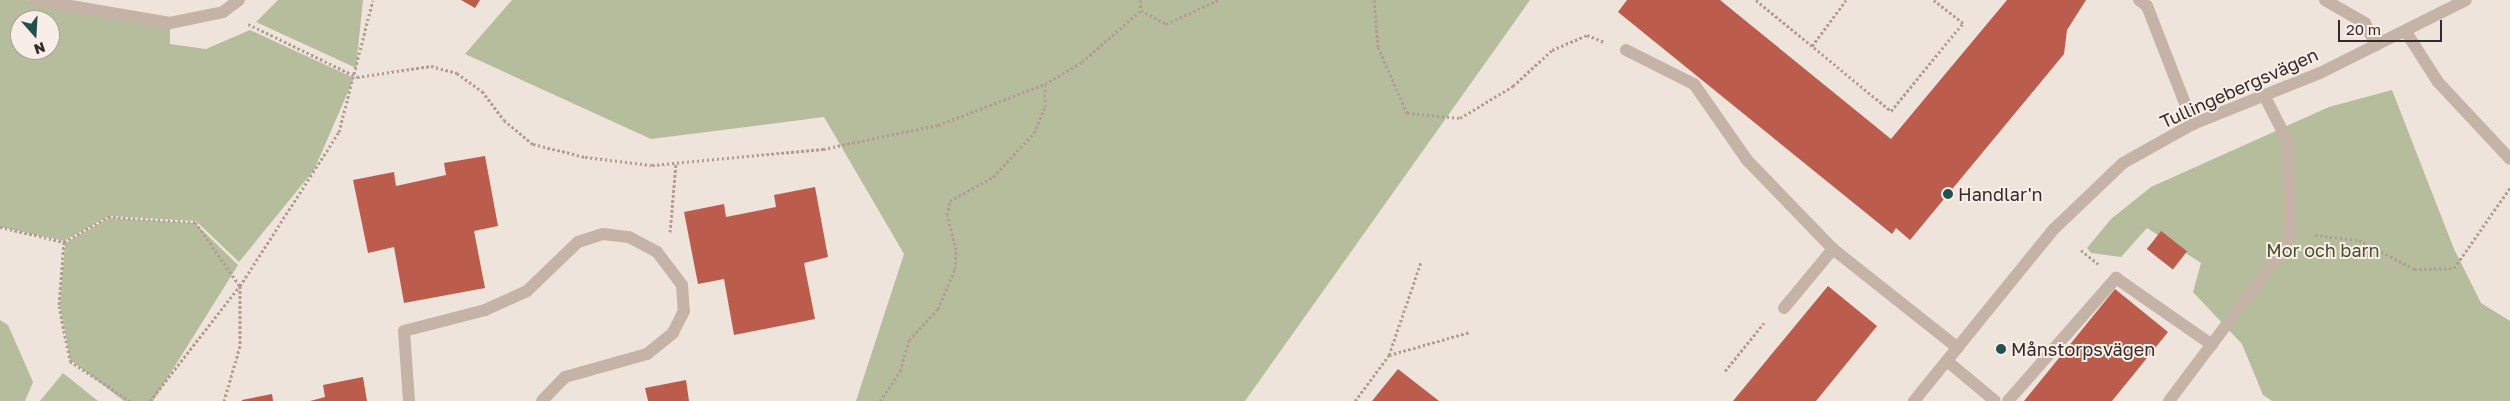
<!DOCTYPE html>
<html>
<head>
<meta charset="utf-8">
<style>
  body { margin:0 }
  #map { position:relative; width:2510px; height:401px; overflow:hidden; background:#efe4db; font-family:"Golos Text",sans-serif }
  div>[style] { position:absolute }
  [style*='--x'] { left:calc(var(--x)*1px); top:calc(var(--y)*1px); width:calc(var(--w)*1px); rotate:calc(var(--a)*1deg) }
  .green>* { inset:0; background:#b6bd9d }
  .building>* { inset:0; background:#bb5c4d; transform-origin:0 0 }
  .path>* { height:3px; margin-top:-1.5px; transform-origin:0; background:repeating-linear-gradient(90deg,#b29d93 0 2.5px,transparent 0 5px) }
  .minor>* { height:12px; margin:-6px; padding:0 6px; transform-origin:6px; border-radius:6px; background:#c6b3a8 }
  .dots>* { width:14px; height:14px; translate:-50% -50%; box-sizing:border-box; border:2px solid #f8eee7; border-radius:50% }
  span { translate:-50% -50%; white-space:nowrap; text-align:center; line-height:1.15; -webkit-text-stroke:4px #f8eee7; paint-order:stroke }
  .street-label { font-size:18px; color:#342a28 }
  .poi-label { font-size:18px; color:#342a28 }
  .left { translate:0 -50%; text-align:left }
  .park-label { font-size:18px; color:#47502e }
  .north { position:absolute; left:10px; top:10px; width:50px; height:50px; box-sizing:border-box; background:#f8eee7; border:1px solid #aaa09b; border-radius:50%; rotate:161deg; font-size:14px; font-weight:700; line-height:20px; text-align:center; color:#342a28 }
  .north::after { content:''; display:block; margin:auto; width:18px; height:22px; background:#215250; clip-path:polygon(50% 0,100% 100%,50% 72%,0 100%) }
  .scale { position:absolute; left:2338px; top:20px; width:104px; height:22px; box-sizing:border-box; border:2px solid #342a28; border-top:0; padding-left:6px; font-size:15px; line-height:18px; white-space:nowrap; color:#342a28; -webkit-text-stroke:4px #f8eee7; paint-order:stroke }
</style>
</head>
<body>
<div id="map">
  <div class="green">
    <i style="clip-path:polygon(evenodd,0 0,28px 0,170px 24px,170px 44px,206px 49px,250px 30px,354px 78px,314px 170px,239px 262px,196px 221px,109px 216px,64px 241px,0 227px,0 0,20px 20px,50px 20px,50px 50px,20px 50px,20px 20px)"></i>
    <i style="clip-path:polygon(278px 0,363px 0,356px 68px,256px 22px)"></i>
    <i style="clip-path:polygon(512px 0,1530px 0,1245px 401px,856px 401px,904px 254px,824px 117px,651px 139px,465px 54px)"></i>
    <i style="clip-path:polygon(2392px 90px,2454px 249px,2481px 303px,2510px 321px,2510px 401px,2272px 401px,2263px 395px,2242px 344px,2193px 292px,2201px 263px,2147px 228px,2121px 257px,2091px 253px,2087px 248px,2111px 219px,2151px 187px,2329px 107px)"></i>
    <i style="clip-path:polygon(109px 218px,195px 223px,238px 265px,153px 401px,124px 401px,70px 360px,60px 305px,65px 243px)"></i>
    <i style="clip-path:polygon(0 320px,8px 325px,33px 382px,25px 401px,0 401px)"></i>
    <i style="clip-path:polygon(63px 373px,98px 401px,40px 401px)"></i>
  </div>
  <div class="building">
    <i style="clip-path:polygon(461px 0,480px 0,475px 8px)"></i>
    <i style="clip-path:polygon(1627px 0,1720px 0,1891px 139px,2007px 0,2086px 0,2067px 30px,2064px 54px,1910px 240px,1896px 228px,1892px 234px,1618px 12px)"></i>
    <i style="clip-path:polygon(485px 156px,498px 226px,474px 231px,485px 288px,404px 303px,394px 247px,368px 253px,353px 180px,394px 172px,396px 186px,446px 175px,444px 163px)"></i>
    <i style="clip-path:polygon(815px 187px,828px 257px,804px 263px,815px 319px,734px 335px,724px 279px,698px 284px,684px 212px,724px 204px,726px 217px,776px 207px,774px 195px)"></i>
    <i style="left:2161px;top:231px;width:33px;height:23px;rotate:38deg"></i>
    <i style="clip-path:polygon(1828px 286px,1877px 326px,1816px 401px,1733px 401px)"></i>
    <i style="clip-path:polygon(2115px 289px,2168px 332px,2112px 401px,2024px 401px)"></i>
    <i style="clip-path:polygon(1398px 369px,1439px 401px,1372px 401px)"></i>
    <i style="clip-path:polygon(363px 377px,367px 401px,310px 401px,325px 397px,323px 385px)"></i>
    <i style="clip-path:polygon(686px 380px,689px 401px,648px 401px,645px 388px)"></i>
    <i style="clip-path:polygon(272px 394px,273px 401px,242px 401px,242px 400px)"></i>
  </div>
  <div class="path">
    <i style="--x:1140;--y:0;--w:10;--a:84"></i>
    <i style="--x:1141;--y:10;--w:29;--a:29"></i>
    <i style="--x:1166;--y:24;--w:57;--a:-24.8"></i>
    <i style="--x:1374;--y:0;--w:47;--a:85.1"></i>
    <i style="--x:1378;--y:47;--w:72;--a:66.3"></i>
    <i style="--x:1407;--y:113;--w:53;--a:5.4"></i>
    <i style="--x:1460;--y:118;--w:62;--a:-31.1"></i>
    <i style="--x:1513;--y:86;--w:53;--a:-42.7"></i>
    <i style="--x:1552;--y:50;--w:38;--a:-23"></i>
    <i style="--x:1587;--y:35;--w:18;--a:22"></i>
    <i style="--x:1756;--y:0;--w:175;--a:39.4"></i>
    <i style="--x:1891;--y:111;--w:114;--a:-50.7"></i>
    <i style="--x:1963;--y:23;--w:37;--a:-142"></i>
    <i style="--x:248;--y:24;--w:121;--a:25.9"></i>
    <i style="--x:357;--y:77;--w:75;--a:-8.5"></i>
    <i style="--x:431;--y:66;--w:27;--a:15"></i>
    <i style="--x:457;--y:73;--w:31;--a:36"></i>
    <i style="--x:482;--y:91;--w:36;--a:53"></i>
    <i style="--x:504;--y:120;--w:38;--a:40"></i>
    <i style="--x:533;--y:144;--w:54;--a:14"></i>
    <i style="--x:585;--y:157;--w:67;--a:6.8"></i>
    <i style="--x:652;--y:165;--w:172;--a:-5.3"></i>
    <i style="--x:823;--y:149;--w:117;--a:-11.8"></i>
    <i style="--x:938;--y:125;--w:115;--a:-21"></i>
    <i style="--x:1045;--y:84;--w:43;--a:-30.7"></i>
    <i style="--x:1082;--y:62;--w:79;--a:-41.4"></i>
    <i style="--x:1812;--y:46;--w:57;--a:-53.5"></i>
    <i style="--x:0;--y:227;--w:66;--a:13.2"></i>
    <i style="--x:64;--y:242;--w:51;--a:-29.6"></i>
    <i style="--x:108;--y:217;--w:87;--a:3.3"></i>
    <i style="--x:195;--y:222;--w:78;--a:54.9"></i>
    <i style="--x:240;--y:286;--w:60;--a:90"></i>
    <i style="--x:240;--y:346;--w:57;--a:106.2"></i>
    <i style="--x:670;--y:232;--w:69;--a:-85"></i>
    <i style="--x:2315;--y:235;--w:44;--a:6.5"></i>
    <i style="--x:2359;--y:240;--w:62;--a:27.8"></i>
    <i style="--x:2414;--y:269;--w:40;--a:-1.4"></i>
    <i style="--x:2454;--y:268;--w:98;--a:-55"></i>
    <i style="--x:64;--y:242;--w:64;--a:94.5"></i>
    <i style="--x:59;--y:306;--w:56;--a:78.7"></i>
    <i style="--x:70;--y:361;--w:72;--a:33.7"></i>
    <i style="--x:2081;--y:250;--w:22;--a:39"></i>
    <i style="--x:1389;--y:355;--w:98;--a:-71"></i>
    <i style="--x:1725;--y:371;--w:62;--a:-50.9"></i>
    <i style="--x:150;--y:401;--w:146;--a:-52"></i>
    <i style="--x:240;--y:286;--w:183;--a:-57.3"></i>
    <i style="--x:339;--y:132;--w:136;--a:-75.6"></i>
    <i style="--x:880;--y:401;--w:36;--a:-56"></i>
    <i style="--x:900;--y:371;--w:32;--a:-74"></i>
    <i style="--x:909;--y:340;--w:42;--a:-46.9"></i>
    <i style="--x:938;--y:309;--w:43;--a:-67"></i>
    <i style="--x:955;--y:269;--w:19;--a:-87"></i>
    <i style="--x:956;--y:250;--w:36;--a:-104"></i>
    <i style="--x:947;--y:215;--w:14;--a:-78"></i>
    <i style="--x:950;--y:201;--w:49;--a:-29.2"></i>
    <i style="--x:993;--y:177;--w:60;--a:-47"></i>
    <i style="--x:1034;--y:133;--w:28;--a:-67"></i>
    <i style="--x:1045;--y:107;--w:22;--a:-90"></i>
    <i style="--x:1355;--y:401;--w:57;--a:-53.5"></i>
    <i style="--x:1389;--y:355;--w:84;--a:-15.9"></i>
  </div>
  <div class="minor">
    <i style="--x:36;--y:0;--w:136;--a:9.7"></i>
    <i style="--x:170;--y:23;--w:54;--a:-11.7"></i>
    <i style="--x:223;--y:12;--w:20;--a:-37"></i>
    <i style="--x:2139;--y:0;--w:10;--a:37"></i>
    <i style="--x:2147;--y:6;--w:127;--a:68.7"></i>
    <i style="--x:2325;--y:0;--w:46;--a:29.9"></i>
    <i style="--x:2365;--y:23;--w:25;--a:64"></i>
    <i style="--x:2406;--y:32;--w:59;--a:57.4"></i>
    <i style="--x:2438;--y:82;--w:105;--a:46.9"></i>
    <i style="--x:1626;--y:50;--w:76;--a:26.6"></i>
    <i style="--x:1694;--y:84;--w:93;--a:55.1"></i>
    <i style="--x:1747;--y:160;--w:124;--a:46"></i>
    <i style="--x:1833;--y:249;--w:159;--a:38.4"></i>
    <i style="--x:1784;--y:308;--w:77;--a:-50.3"></i>
    <i style="--x:1947;--y:361;--w:62;--a:39.8"></i>
    <i style="--x:409;--y:401;--w:70;--a:-94.1"></i>
    <i style="--x:404;--y:331;--w:84;--a:-14.5"></i>
    <i style="--x:485;--y:310;--w:46;--a:-24.3"></i>
    <i style="--x:527;--y:291;--w:71;--a:-43.9"></i>
    <i style="--x:578;--y:242;--w:26;--a:-18"></i>
    <i style="--x:603;--y:234;--w:26;--a:7"></i>
    <i style="--x:629;--y:237;--w:32;--a:28"></i>
    <i style="--x:657;--y:252;--w:41;--a:52.9"></i>
    <i style="--x:682;--y:285;--w:26;--a:86"></i>
    <i style="--x:684;--y:311;--w:25;--a:117"></i>
    <i style="--x:673;--y:333;--w:33;--a:141"></i>
    <i style="--x:647;--y:354;--w:85;--a:164.3"></i>
    <i style="--x:565;--y:377;--w:33;--a:134"></i>
    <i style="--x:1914;--y:401;--w:222;--a:-50.9"></i>
    <i style="--x:2054;--y:229;--w:95;--a:-43.7"></i>
    <i style="--x:2123;--y:163;--w:80;--a:-29.1"></i>
    <i style="--x:2193;--y:124;--w:137;--a:-21.9"></i>
    <i style="--x:2320;--y:73;--w:163;--a:-26.6"></i>
    <i style="--x:2008;--y:401;--w:164;--a:-48.7"></i>
    <i style="--x:2116;--y:278;--w:117;--a:34.9"></i>
    <i style="--x:2169;--y:401;--w:188;--a:-53"></i>
    <i style="--x:2282;--y:251;--w:20;--a:-66"></i>
    <i style="--x:2290;--y:233;--w:91;--a:-91.3"></i>
    <i style="--x:2288;--y:142;--w:51;--a:-117.1"></i>
  </div>
  <div class="dots">
    <i style="left:1948px;top:194px;background:#215250"></i>
    <i style="left:2001px;top:349px;background:#215250"></i>
  </div>
  <div class="street-label">
    <span style="left:2239px;top:88px;rotate:-24deg">Tullingebergsvägen</span>
  </div>
  <div class="poi-label">
    <span class="left" style="left:1958px;top:194px">Handlar'n</span>
    <span class="left" style="left:2011px;top:349px">Månstorpsvägen</span>
  </div>
  <div class="park-label">
    <span style="left:2323px;top:250px">Mor och barn</span>
  </div>
  <div class="north">N</div>
  <div class="scale">20 m</div>
</div>
</body>
</html>
